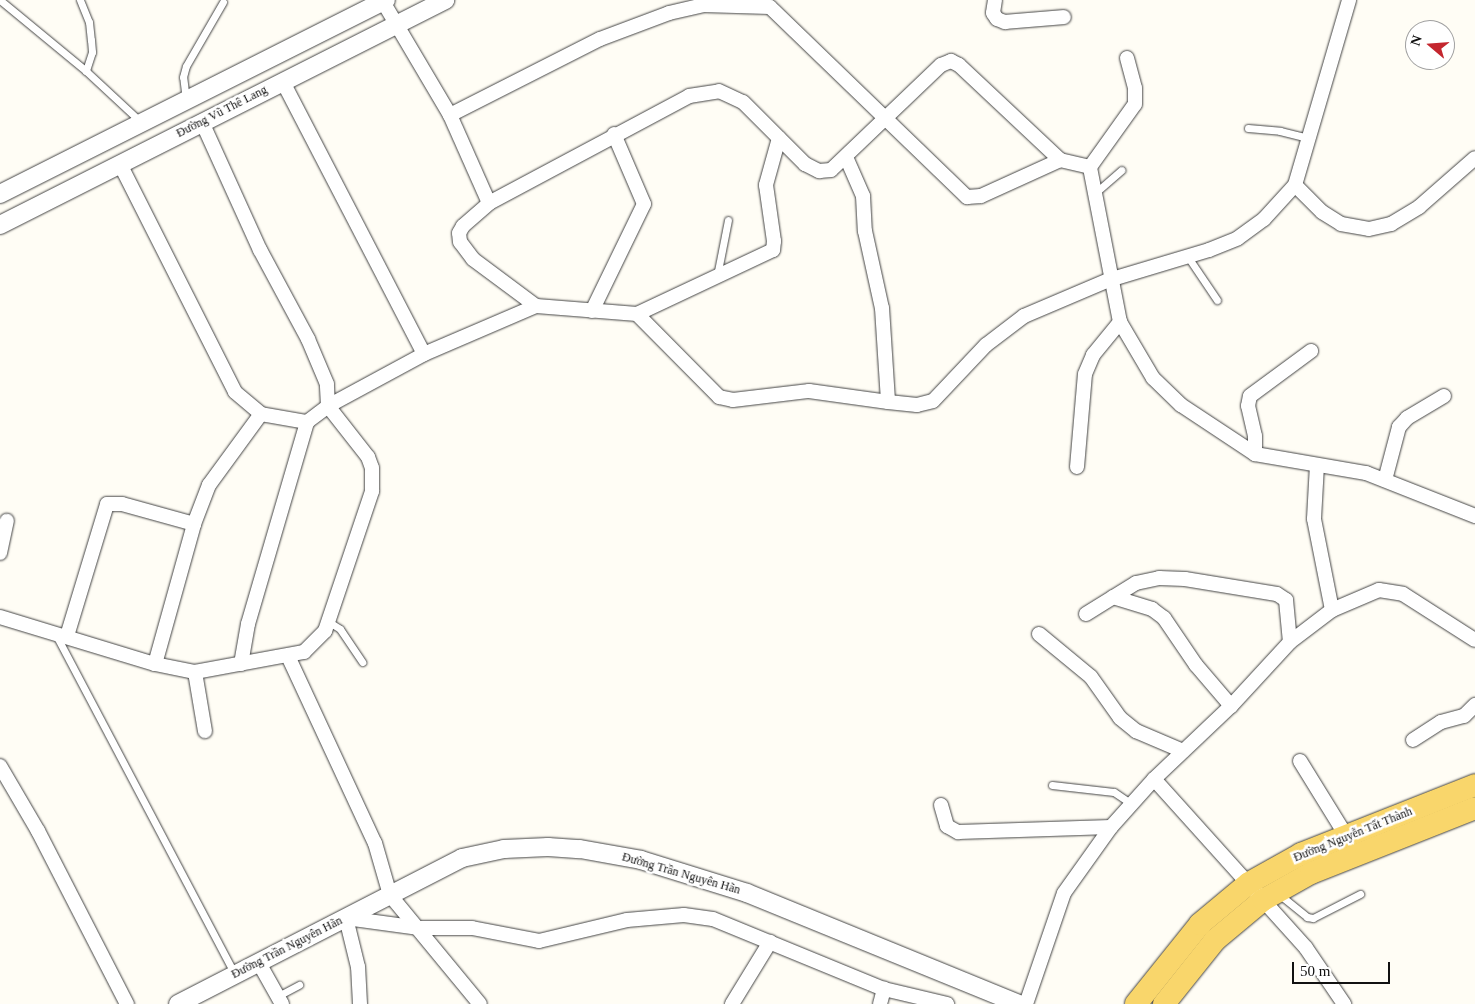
<!DOCTYPE html>
<html>
<head>
<meta charset="utf-8">
<style>
  body { margin:0 }
  #map { position:relative; width:1475px; height:1004px; overflow:hidden; background:#fffdf5; font-family:"Times New Roman",serif }
  div>[style] { position:absolute }
  [style*='--x'] { left:calc(var(--x)*1px); top:calc(var(--y)*1px); width:calc(var(--w)*1px); rotate:calc(var(--a)*1deg) }
  .roads { filter:drop-shadow(0 0 1px #444) drop-shadow(0 0 1px #444) }
  .service>* { height:7px; margin:-3.5px; padding:0 3.5px; transform-origin:3.5px; border-radius:3.5px; background:#fff }
  .minor>* { height:14px; margin:-7px; padding:0 7px; transform-origin:7px; border-radius:7px; background:#fff }
  .tertiary>* { height:18px; margin:-9px; padding:0 9px; transform-origin:9px; border-radius:9px; background:#fff }
  .primary>* { height:22px; margin:-11px; padding:0 11px; transform-origin:11px; border-radius:11px; background:#f9d66b }
  span { translate:-50% -50%; white-space:nowrap; text-align:center; line-height:1.15; -webkit-text-stroke:5px #fff; paint-order:stroke }
  .street-label { font-size:12px; color:#111 }
  .north { position:absolute; left:1405px; top:20px; width:50px; height:50px; box-sizing:border-box; background:#fff; border:1px solid #a0a0a0; border-radius:50%; rotate:288deg; font-size:14px; font-weight:700; line-height:20px; text-align:center; color:#111 }
  .north::after { content:''; display:block; margin:auto; width:18px; height:22px; background:#c4262e; clip-path:polygon(50% 0,100% 100%,50% 72%,0 100%) }
  .scale { position:absolute; left:1292px; top:962px; width:98px; height:22px; box-sizing:border-box; border:2px solid #111; border-top:0; padding-left:6px; font-size:15px; line-height:18px; white-space:nowrap; color:#111; -webkit-text-stroke:4px #fff; paint-order:stroke }
</style>
</head>
<body>
<div id="map">
  <div class="roads">
    <div class="service">
      <i style="--x:0;--y:0;--w:112;--a:39.5"></i>
      <i style="--x:86;--y:71;--w:76;--a:42.9"></i>
      <i style="--x:80;--y:0;--w:24;--a:68"></i>
      <i style="--x:89;--y:22;--w:18;--a:84"></i>
      <i style="--x:91;--y:40;--w:12;--a:85"></i>
      <i style="--x:92;--y:52;--w:20;--a:108"></i>
      <i style="--x:186;--y:100;--w:23;--a:-97"></i>
      <i style="--x:183;--y:77;--w:11;--a:-75"></i>
      <i style="--x:186;--y:66;--w:74;--a:-60"></i>
      <i style="--x:1248;--y:128;--w:32;--a:5"></i>
      <i style="--x:1280;--y:131;--w:29;--a:14"></i>
      <i style="--x:1095;--y:193;--w:35;--a:-41"></i>
      <i style="--x:1188;--y:257;--w:52;--a:56"></i>
      <i style="--x:717;--y:276;--w:57;--a:-78.9"></i>
      <i style="--x:329;--y:622;--w:13;--a:32"></i>
      <i style="--x:340;--y:629;--w:40;--a:56"></i>
      <i style="--x:56;--y:635;--w:384;--a:62.2"></i>
      <i style="--x:1052;--y:785;--w:62;--a:6.4"></i>
      <i style="--x:1114;--y:792;--w:22;--a:34"></i>
      <i style="--x:1280;--y:895;--w:35;--a:39"></i>
      <i style="--x:1307;--y:917;--w:6;--a:9"></i>
      <i style="--x:1313;--y:918;--w:53;--a:-27.1"></i>
      <i style="--x:278;--y:996;--w:24;--a:-28"></i>
    </div>
    <div class="minor">
      <i style="--x:382;--y:0;--w:134;--a:59.4"></i>
      <i style="--x:450;--y:115;--w:168;--a:-26.9"></i>
      <i style="--x:600;--y:39;--w:74;--a:-20.6"></i>
      <i style="--x:669;--y:13;--w:35;--a:-13"></i>
      <i style="--x:703;--y:5;--w:67;--a:1.7"></i>
      <i style="--x:770;--y:7;--w:274;--a:44"></i>
      <i style="--x:967;--y:197;--w:14;--a:-4"></i>
      <i style="--x:981;--y:196;--w:87;--a:-24.5"></i>
      <i style="--x:995;--y:0;--w:13;--a:99"></i>
      <i style="--x:993;--y:13;--w:7;--a:56"></i>
      <i style="--x:997;--y:19;--w:9;--a:21"></i>
      <i style="--x:1005;--y:22;--w:59;--a:-4.8"></i>
      <i style="--x:283;--y:82;--w:306;--a:62.6"></i>
      <i style="--x:450;--y:115;--w:96;--a:66.1"></i>
      <i style="--x:779;--y:138;--w:49;--a:105.5"></i>
      <i style="--x:766;--y:185;--w:57;--a:81.9"></i>
      <i style="--x:774;--y:241;--w:9;--a:96"></i>
      <i style="--x:773;--y:250;--w:150;--a:154.8"></i>
      <i style="--x:637;--y:314;--w:101;--a:-175.5"></i>
      <i style="--x:536;--y:306;--w:79;--a:-143.3"></i>
      <i style="--x:473;--y:259;--w:21;--a:-127"></i>
      <i style="--x:460;--y:242;--w:9;--a:-96"></i>
      <i style="--x:459;--y:233;--w:8;--a:-60"></i>
      <i style="--x:463;--y:226;--w:35;--a:-41"></i>
      <i style="--x:489;--y:203;--w:227;--a:-28.1"></i>
      <i style="--x:689;--y:96;--w:30;--a:-9"></i>
      <i style="--x:719;--y:91;--w:26;--a:25"></i>
      <i style="--x:743;--y:102;--w:88;--a:45"></i>
      <i style="--x:805;--y:164;--w:16;--a:27"></i>
      <i style="--x:819;--y:171;--w:12;--a:-5"></i>
      <i style="--x:831;--y:170;--w:152;--a:-43.7"></i>
      <i style="--x:941;--y:65;--w:11;--a:-22"></i>
      <i style="--x:951;--y:61;--w:9;--a:27"></i>
      <i style="--x:959;--y:65;--w:139;--a:43.2"></i>
      <i style="--x:1060;--y:160;--w:31;--a:13"></i>
      <i style="--x:846;--y:157;--w:43;--a:66.4"></i>
      <i style="--x:863;--y:196;--w:35;--a:87"></i>
      <i style="--x:865;--y:231;--w:79;--a:77.6"></i>
      <i style="--x:882;--y:308;--w:94;--a:86.3"></i>
      <i style="--x:120;--y:164;--w:255;--a:63.2"></i>
      <i style="--x:235;--y:392;--w:34;--a:40"></i>
      <i style="--x:261;--y:414;--w:47;--a:9.9"></i>
      <i style="--x:1295;--y:185;--w:38;--a:45"></i>
      <i style="--x:1322;--y:212;--w:22;--a:32"></i>
      <i style="--x:1341;--y:224;--w:28;--a:10"></i>
      <i style="--x:1369;--y:229;--w:23;--a:-13"></i>
      <i style="--x:1391;--y:224;--w:33;--a:-31"></i>
      <i style="--x:1419;--y:207;--w:74;--a:-41.2"></i>
      <i style="--x:592;--y:311;--w:119;--a:-64.1"></i>
      <i style="--x:644;--y:204;--w:76;--a:-113.2"></i>
      <i style="--x:637;--y:314;--w:117;--a:45.3"></i>
      <i style="--x:719;--y:397;--w:14;--a:12"></i>
      <i style="--x:733;--y:400;--w:77;--a:-6.8"></i>
      <i style="--x:809;--y:391;--w:80;--a:7.9"></i>
      <i style="--x:888;--y:402;--w:29;--a:6"></i>
      <i style="--x:917;--y:405;--w:16;--a:-14"></i>
      <i style="--x:933;--y:401;--w:77;--a:-46.6"></i>
      <i style="--x:986;--y:345;--w:48;--a:-37.3"></i>
      <i style="--x:1024;--y:316;--w:92;--a:-23"></i>
      <i style="--x:1109;--y:280;--w:104;--a:-16.7"></i>
      <i style="--x:1209;--y:250;--w:31;--a:-22"></i>
      <i style="--x:1238;--y:238;--w:32;--a:-36"></i>
      <i style="--x:1264;--y:219;--w:46;--a:-47.6"></i>
      <i style="--x:1295;--y:185;--w:193;--a:-73.7"></i>
      <i style="--x:1120;--y:322;--w:158;--a:-101"></i>
      <i style="--x:1090;--y:167;--w:77;--a:-54.5"></i>
      <i style="--x:1135;--y:104;--w:16;--a:-90"></i>
      <i style="--x:1135;--y:88;--w:31;--a:-105"></i>
      <i style="--x:1255;--y:454;--w:18;--a:-90"></i>
      <i style="--x:1255;--y:436;--w:31;--a:-103"></i>
      <i style="--x:1248;--y:406;--w:10;--a:-79"></i>
      <i style="--x:1250;--y:396;--w:76;--a:-36.4"></i>
      <i style="--x:1317;--y:465;--w:54;--a:93.2"></i>
      <i style="--x:1314;--y:519;--w:93;--a:78.8"></i>
      <i style="--x:1077;--y:467;--w:93;--a:-85.1"></i>
      <i style="--x:1085;--y:374;--w:21;--a:-67"></i>
      <i style="--x:1093;--y:355;--w:43;--a:-50.7"></i>
      <i style="--x:1120;--y:322;--w:65;--a:59.5"></i>
      <i style="--x:1153;--y:378;--w:39;--a:44"></i>
      <i style="--x:1181;--y:405;--w:89;--a:33.5"></i>
      <i style="--x:1255;--y:454;--w:113;--a:9.7"></i>
      <i style="--x:1366;--y:473;--w:117;--a:21.5"></i>
      <i style="--x:1385;--y:480;--w:55;--a:-75.2"></i>
      <i style="--x:1399;--y:427;--w:12;--a:-48"></i>
      <i style="--x:1407;--y:418;--w:43;--a:-30.7"></i>
      <i style="--x:0;--y:553;--w:33;--a:-78"></i>
      <i style="--x:1113;--y:597;--w:41;--a:17.1"></i>
      <i style="--x:1152;--y:609;--w:15;--a:37"></i>
      <i style="--x:1164;--y:618;--w:57;--a:55.8"></i>
      <i style="--x:1196;--y:665;--w:54;--a:49.5"></i>
      <i style="--x:1086;--y:614;--w:59;--a:-31.8"></i>
      <i style="--x:1136;--y:583;--w:24;--a:-12"></i>
      <i style="--x:1159;--y:578;--w:26;--a:2"></i>
      <i style="--x:1185;--y:579;--w:93;--a:9.3"></i>
      <i style="--x:1277;--y:594;--w:11;--a:34"></i>
      <i style="--x:1286;--y:600;--w:42;--a:84.6"></i>
      <i style="--x:0;--y:617;--w:162;--a:16.9"></i>
      <i style="--x:155;--y:664;--w:41;--a:11.3"></i>
      <i style="--x:195;--y:672;--w:111;--a:-10.4"></i>
      <i style="--x:304;--y:652;--w:30;--a:-45"></i>
      <i style="--x:325;--y:631;--w:148;--a:-71.4"></i>
      <i style="--x:372;--y:491;--w:23;--a:-90"></i>
      <i style="--x:372;--y:468;--w:12;--a:-110"></i>
      <i style="--x:368;--y:457;--w:65;--a:-128.1"></i>
      <i style="--x:328;--y:406;--w:22;--a:-93"></i>
      <i style="--x:327;--y:384;--w:49;--a:-112.9"></i>
      <i style="--x:308;--y:339;--w:101;--a:-118.3"></i>
      <i style="--x:260;--y:250;--w:141;--a:-114.4"></i>
      <i style="--x:1039;--y:634;--w:67;--a:39.6"></i>
      <i style="--x:1091;--y:677;--w:50;--a:54.7"></i>
      <i style="--x:1120;--y:718;--w:21;--a:39"></i>
      <i style="--x:1136;--y:731;--w:51;--a:23.1"></i>
      <i style="--x:67;--y:636;--w:138;--a:-73.1"></i>
      <i style="--x:107;--y:504;--w:15;--a:0"></i>
      <i style="--x:122;--y:504;--w:75;--a:15.5"></i>
      <i style="--x:288;--y:656;--w:206;--a:65.1"></i>
      <i style="--x:375;--y:843;--w:54;--a:73.9"></i>
      <i style="--x:390;--y:895;--w:141;--a:50.5"></i>
      <i style="--x:155;--y:664;--w:145;--a:-74.4"></i>
      <i style="--x:194;--y:524;--w:42;--a:-69"></i>
      <i style="--x:209;--y:485;--w:88;--a:-53.8"></i>
      <i style="--x:241;--y:664;--w:41;--a:-80.1"></i>
      <i style="--x:248;--y:624;--w:210;--a:-73.7"></i>
      <i style="--x:307;--y:422;--w:26;--a:-37"></i>
      <i style="--x:328;--y:406;--w:109;--a:-28.4"></i>
      <i style="--x:424;--y:354;--w:122;--a:-23.2"></i>
      <i style="--x:195;--y:672;--w:60;--a:80.4"></i>
      <i style="--x:1413;--y:740;--w:33;--a:-33"></i>
      <i style="--x:1441;--y:722;--w:24;--a:-15"></i>
      <i style="--x:1464;--y:716;--w:16;--a:-45"></i>
      <i style="--x:1300;--y:761;--w:89;--a:58.3"></i>
      <i style="--x:0;--y:766;--w:75;--a:59.7"></i>
      <i style="--x:38;--y:831;--w:195;--a:62.8"></i>
      <i style="--x:1154;--y:779;--w:227;--a:48"></i>
      <i style="--x:1306;--y:948;--w:68;--a:55.8"></i>
      <i style="--x:941;--y:805;--w:22;--a:74"></i>
      <i style="--x:947;--y:826;--w:13;--a:29"></i>
      <i style="--x:958;--y:832;--w:153;--a:-1.9"></i>
      <i style="--x:259;--y:963;--w:47;--a:60.7"></i>
      <i style="--x:360;--y:1004;--w:37;--a:-93"></i>
      <i style="--x:358;--y:967;--w:50;--a:-103.8"></i>
      <i style="--x:346;--y:918;--w:74;--a:7.8"></i>
      <i style="--x:419;--y:928;--w:53;--a:0"></i>
      <i style="--x:472;--y:928;--w:68;--a:11"></i>
      <i style="--x:539;--y:941;--w:90;--a:-13.4"></i>
      <i style="--x:627;--y:920;--w:57;--a:-5"></i>
      <i style="--x:684;--y:915;--w:29;--a:8"></i>
      <i style="--x:713;--y:919;--w:185;--a:22.3"></i>
      <i style="--x:884;--y:989;--w:65;--a:13.4"></i>
      <i style="--x:732;--y:1004;--w:73;--a:-58.5"></i>
      <i style="--x:880;--y:1004;--w:16;--a:-75"></i>
      <i style="--x:1026;--y:1004;--w:117;--a:-71.1"></i>
      <i style="--x:1064;--y:893;--w:81;--a:-54.5"></i>
      <i style="--x:1111;--y:827;--w:64;--a:-48.1"></i>
      <i style="--x:1154;--y:779;--w:106;--a:-43.5"></i>
      <i style="--x:1231;--y:706;--w:87;--a:-47.3"></i>
      <i style="--x:1290;--y:642;--w:53;--a:-37.3"></i>
      <i style="--x:1332;--y:610;--w:51;--a:-23.1"></i>
      <i style="--x:1379;--y:590;--w:24;--a:9"></i>
      <i style="--x:1403;--y:594;--w:85;--a:32.6"></i>
    </div>
    <div class="tertiary">
      <i style="--x:0;--y:194;--w:432;--a:-26.7"></i>
      <i style="--x:0;--y:225;--w:499;--a:-26.8"></i>
      <i style="--x:178;--y:1004;--w:319;--a:-27.2"></i>
      <i style="--x:462;--y:858;--w:43;--a:-12.1"></i>
      <i style="--x:504;--y:849;--w:44;--a:-2.6"></i>
      <i style="--x:548;--y:847;--w:32;--a:4"></i>
      <i style="--x:580;--y:849;--w:62;--a:10.2"></i>
      <i style="--x:641;--y:860;--w:111;--a:17.3"></i>
      <i style="--x:747;--y:893;--w:294;--a:22.2"></i>
    </div>
    <div class="primary">
      <i style="--x:1136;--y:1004;--w:102;--a:-51.3"></i>
      <i style="--x:1200;--y:924;--w:64;--a:-39.9"></i>
      <i style="--x:1249;--y:883;--w:60;--a:-29.1"></i>
      <i style="--x:1301;--y:854;--w:187;--a:-21.6"></i>
      <i style="--x:1164;--y:1004;--w:82;--a:-51.4"></i>
      <i style="--x:1215;--y:940;--w:62;--a:-39.8"></i>
      <i style="--x:1263;--y:900;--w:55;--a:-29.4"></i>
      <i style="--x:1311;--y:873;--w:176;--a:-21.6"></i>
    </div>
  </div>
  <div class="street-label">
    <span style="left:222px;top:112px;rotate:-27deg">Đường Vũ Thê Lang</span>
    <span style="left:1353px;top:835px;rotate:-22deg">Đường Nguyễn Tất Thành</span>
    <span style="left:681px;top:874px;rotate:16deg">Đường Trần Nguyên Hãn</span>
    <span style="left:287px;top:948px;rotate:-27deg">Đường Trần Nguyên Hãn</span>
  </div>
  <div class="north">N</div>
  <div class="scale">50 m</div>
</div>
</body>
</html>
